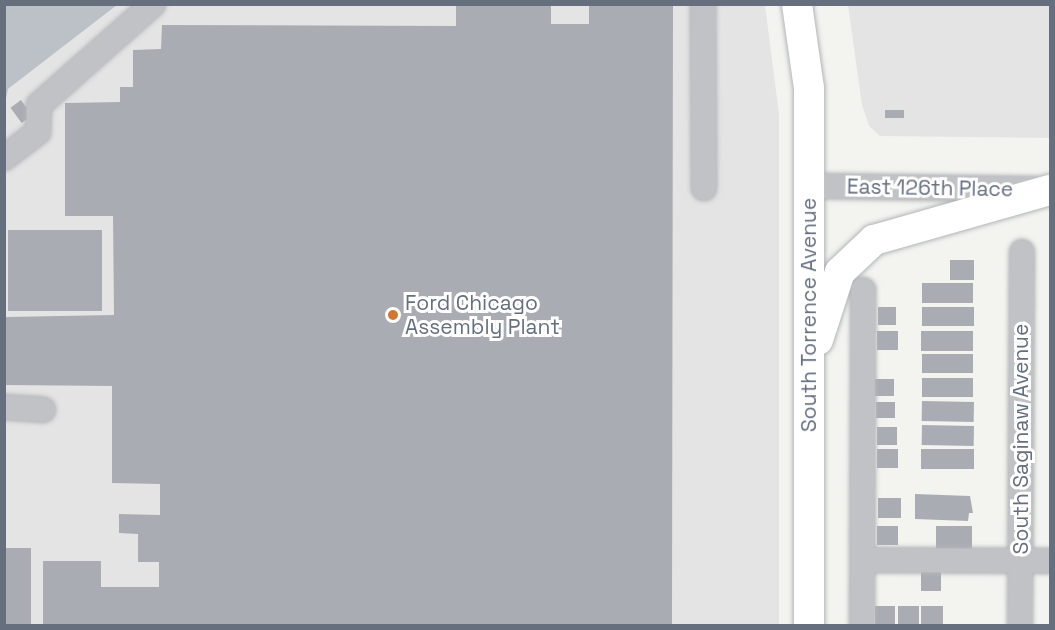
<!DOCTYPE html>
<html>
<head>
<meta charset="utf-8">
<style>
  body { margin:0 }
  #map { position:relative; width:1055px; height:630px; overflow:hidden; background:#f3f4f0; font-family:"Space Grotesk",sans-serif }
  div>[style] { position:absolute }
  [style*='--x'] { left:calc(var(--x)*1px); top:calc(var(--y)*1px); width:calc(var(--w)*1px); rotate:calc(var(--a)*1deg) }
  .built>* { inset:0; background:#e4e4e4 }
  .water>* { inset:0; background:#bbc1c7 }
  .building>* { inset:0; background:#a9adb3; transform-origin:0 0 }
  .roads { filter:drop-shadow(0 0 2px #b3b5b9) drop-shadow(0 0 2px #b3b5b9) }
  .minor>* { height:24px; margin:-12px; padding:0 12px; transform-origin:12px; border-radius:12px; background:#c0c2c5 }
  .major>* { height:30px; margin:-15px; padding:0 15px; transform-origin:15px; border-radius:15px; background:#fff }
  .dots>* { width:16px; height:16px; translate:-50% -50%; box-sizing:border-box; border:3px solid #fff; border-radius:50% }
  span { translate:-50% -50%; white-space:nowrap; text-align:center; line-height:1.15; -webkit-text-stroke:6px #fff; paint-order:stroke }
  .street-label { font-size:21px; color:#666f7e }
  .poi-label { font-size:21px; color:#666f7e }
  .left { translate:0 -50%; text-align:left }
  .frame { position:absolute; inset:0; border:6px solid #666f7e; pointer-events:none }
</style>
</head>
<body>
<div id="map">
  <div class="built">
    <i style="clip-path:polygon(117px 5px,765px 5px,779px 114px,779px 625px,5px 626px,4px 103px,8px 89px)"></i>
    <i style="clip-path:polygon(848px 5px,1050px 5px,1050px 138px,880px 136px,869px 126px,862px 105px)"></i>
  </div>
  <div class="water">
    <i style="clip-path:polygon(5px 4px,117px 4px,117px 5px,8px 89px,5px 103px)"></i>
  </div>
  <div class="building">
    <i style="clip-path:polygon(456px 4px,551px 4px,551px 24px,589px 24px,589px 5px,673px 5px,672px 626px,43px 626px,43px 561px,101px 561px,101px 587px,159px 587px,159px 562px,138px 562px,138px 534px,119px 533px,119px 514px,160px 515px,160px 484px,112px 483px,112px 386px,5px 385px,6px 317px,114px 315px,113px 216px,65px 216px,65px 103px,120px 102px,120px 87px,133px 87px,133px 50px,161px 49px,162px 25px,456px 26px)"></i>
    <i style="left:21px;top:100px;width:19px;height:13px;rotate:54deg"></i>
    <i style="left:885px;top:110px;width:19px;height:8px"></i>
    <i style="left:8px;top:230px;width:94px;height:81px"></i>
    <i style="left:950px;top:260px;width:24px;height:20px"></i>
    <i style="left:922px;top:283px;width:51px;height:20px"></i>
    <i style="left:878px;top:307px;width:18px;height:18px"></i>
    <i style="left:922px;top:307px;width:52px;height:19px"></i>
    <i style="left:877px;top:331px;width:21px;height:19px"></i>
    <i style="left:921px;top:331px;width:52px;height:20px"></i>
    <i style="left:973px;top:354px;width:19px;height:51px;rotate:90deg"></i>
    <i style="left:973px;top:378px;width:19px;height:51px;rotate:90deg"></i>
    <i style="left:875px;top:379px;width:19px;height:17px"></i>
    <i style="left:922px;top:401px;width:52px;height:20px;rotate:1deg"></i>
    <i style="left:876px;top:402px;width:19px;height:16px"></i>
    <i style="left:922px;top:425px;width:52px;height:20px;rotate:1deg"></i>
    <i style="left:877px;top:427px;width:20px;height:18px"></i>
    <i style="left:877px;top:449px;width:21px;height:19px"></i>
    <i style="left:921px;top:449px;width:53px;height:20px"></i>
    <i style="clip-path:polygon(915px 494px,970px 496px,973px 513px,969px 513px,968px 521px,915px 519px)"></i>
    <i style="left:878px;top:498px;width:23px;height:20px"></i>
    <i style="left:877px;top:526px;width:21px;height:19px"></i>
    <i style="left:936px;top:526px;width:36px;height:27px"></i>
    <i style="left:4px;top:548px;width:27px;height:78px"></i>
    <i style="left:921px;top:570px;width:20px;height:21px"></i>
    <i style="left:875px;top:606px;width:20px;height:20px"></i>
    <i style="left:898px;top:606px;width:21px;height:20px"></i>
    <i style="left:921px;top:606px;width:22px;height:20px"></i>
  </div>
  <div class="roads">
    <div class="minor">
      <i style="--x:703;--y:4;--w:184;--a:89.7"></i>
      <i style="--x:4;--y:158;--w:43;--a:-37.4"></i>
      <i style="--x:38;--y:132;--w:27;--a:-88"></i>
      <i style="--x:39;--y:105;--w:152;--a:-41.5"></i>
      <i style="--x:809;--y:186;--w:226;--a:0.8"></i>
      <i style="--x:4;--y:407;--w:39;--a:4"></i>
      <i style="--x:863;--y:560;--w:187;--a:0.3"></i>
      <i style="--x:862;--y:626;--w:336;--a:-89.8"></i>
      <i style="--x:1020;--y:626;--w:374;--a:-89.7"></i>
    </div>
    <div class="major">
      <i style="--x:797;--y:4;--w:85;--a:81.9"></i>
      <i style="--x:809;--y:88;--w:538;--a:90"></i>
      <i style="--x:818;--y:340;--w:71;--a:-72.1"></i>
      <i style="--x:840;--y:272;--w:47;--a:-43.3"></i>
      <i style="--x:874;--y:240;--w:183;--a:-15.9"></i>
    </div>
  </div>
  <div class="dots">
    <i style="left:393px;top:315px;background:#cf7735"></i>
  </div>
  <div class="street-label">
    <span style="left:930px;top:188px;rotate:1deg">East 126th Place</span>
    <span style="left:809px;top:315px;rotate:-90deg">South Torrence Avenue</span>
    <span style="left:1021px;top:439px;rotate:-90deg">South Saginaw Avenue</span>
  </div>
  <div class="poi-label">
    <span class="left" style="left:405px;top:315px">Ford Chicago<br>Assembly Plant</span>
  </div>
  <div class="frame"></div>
</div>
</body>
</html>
